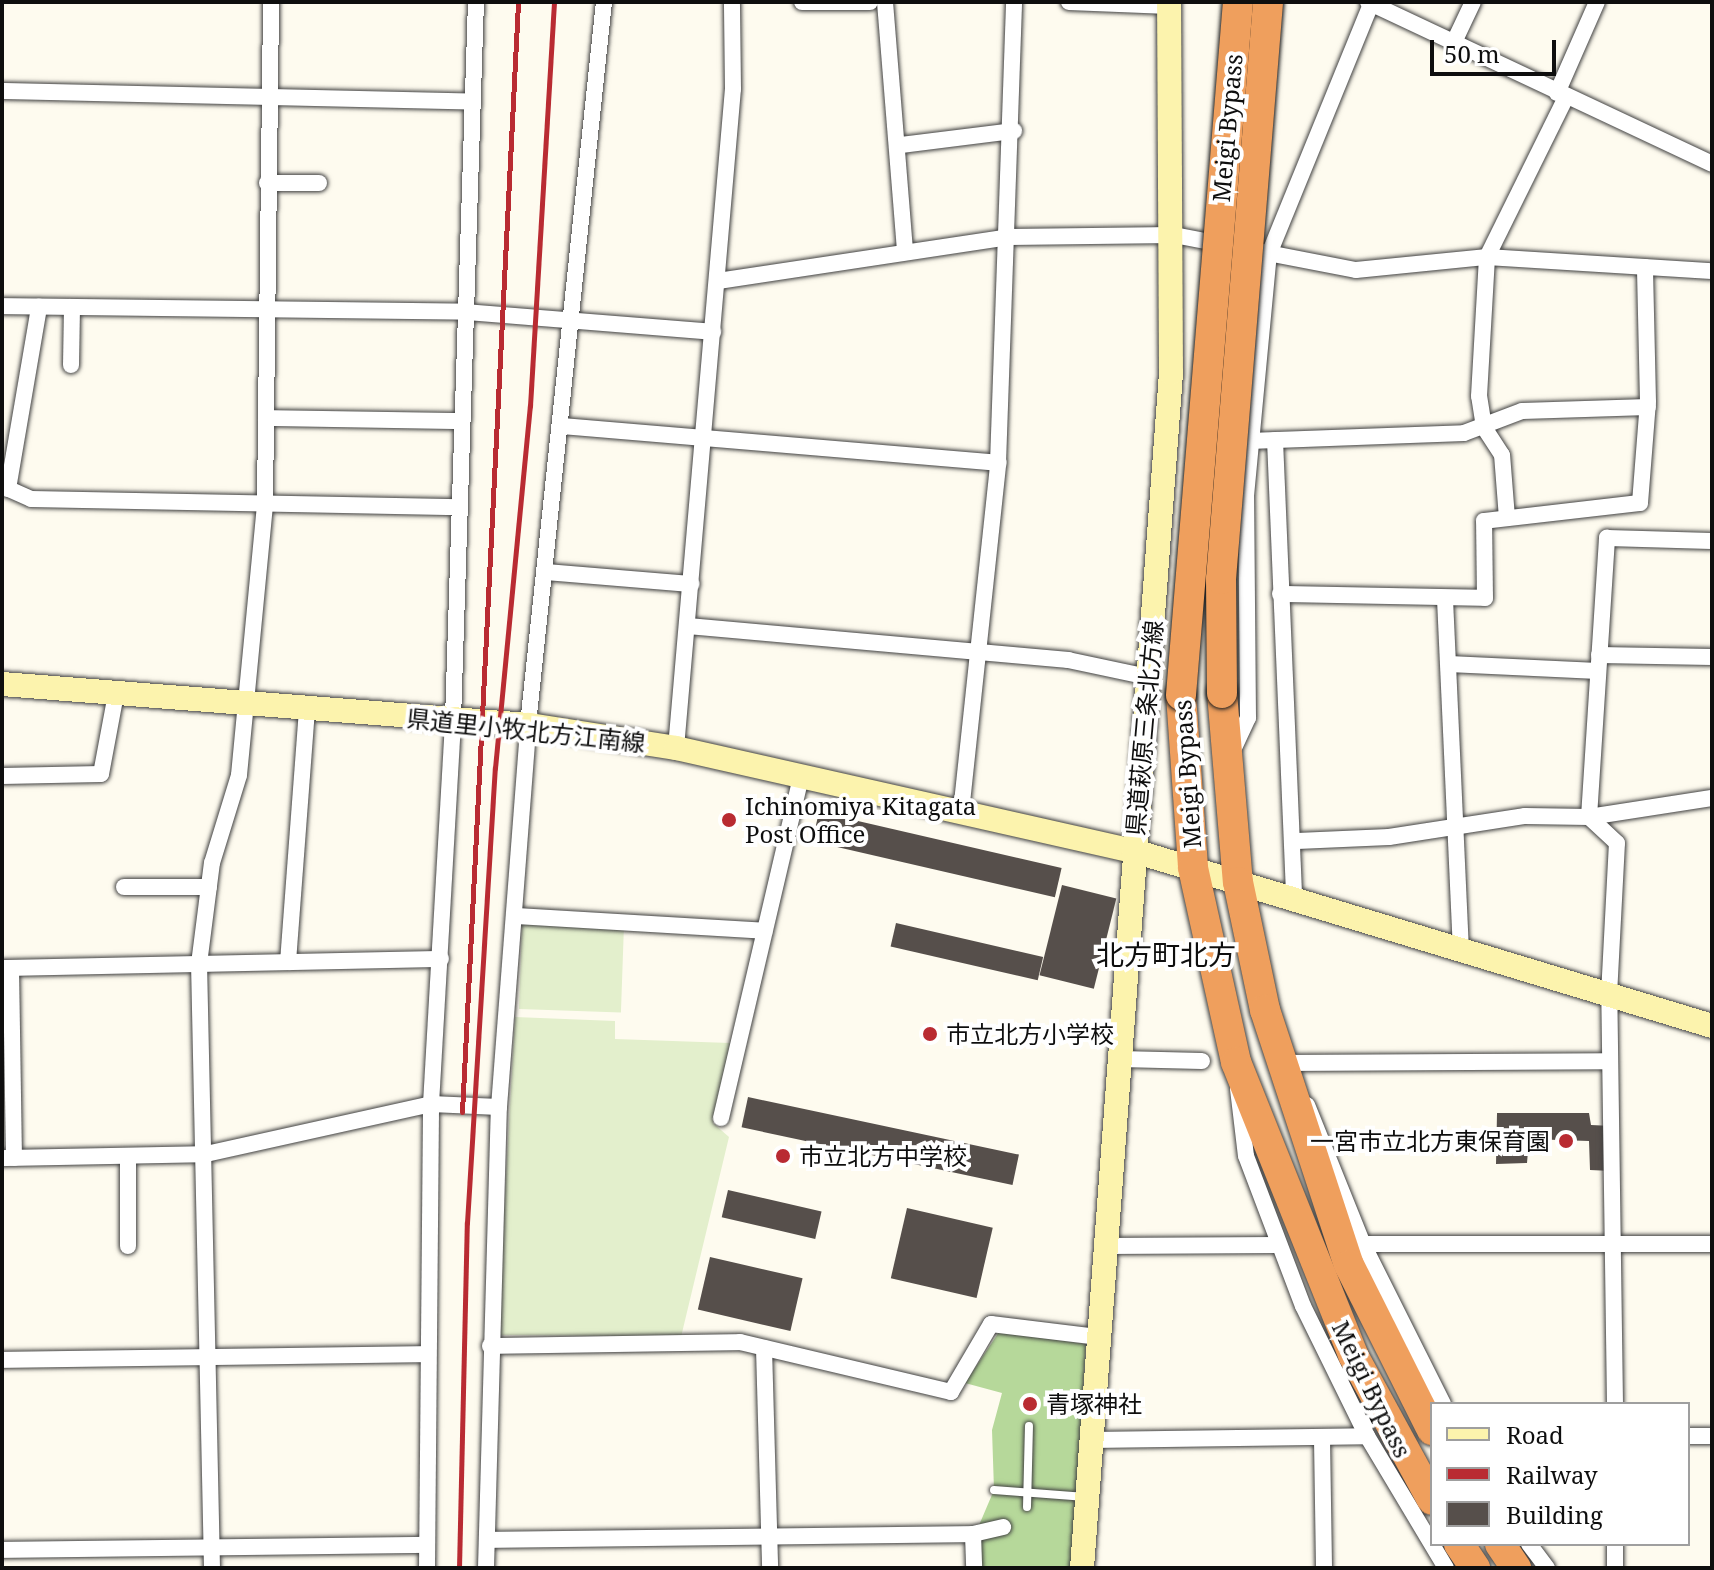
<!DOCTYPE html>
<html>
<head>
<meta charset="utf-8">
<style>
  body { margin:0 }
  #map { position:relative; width:1714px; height:1570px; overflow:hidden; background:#fefbef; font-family:"Noto Serif","Noto Sans JP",serif }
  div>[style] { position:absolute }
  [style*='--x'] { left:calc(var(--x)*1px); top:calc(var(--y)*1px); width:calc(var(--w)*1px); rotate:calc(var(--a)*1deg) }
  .forest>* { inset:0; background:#b6d89a }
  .pitch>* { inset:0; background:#e3efcc; transform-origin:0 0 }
  .building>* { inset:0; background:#564f4b; transform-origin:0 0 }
  .roads { filter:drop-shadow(0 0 2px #414141) drop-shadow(0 0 2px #414141) }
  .lane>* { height:8px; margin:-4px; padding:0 4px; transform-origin:4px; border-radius:4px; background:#fff }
  .street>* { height:16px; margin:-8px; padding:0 8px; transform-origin:8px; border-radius:8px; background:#fff }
  .secondary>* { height:24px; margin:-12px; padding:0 12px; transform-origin:12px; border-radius:12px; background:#fcf3ad }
  .highway>* { height:30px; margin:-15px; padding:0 15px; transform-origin:15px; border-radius:15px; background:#ef9f5d }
  .rail>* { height:5px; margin:-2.5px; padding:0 2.5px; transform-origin:2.5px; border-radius:2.5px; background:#b92b32 }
  .bridges { filter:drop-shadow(0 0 2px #1f1f1f) drop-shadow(0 0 2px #1f1f1f) }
  .highway-bridge>* { height:30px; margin:-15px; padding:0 15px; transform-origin:15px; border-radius:15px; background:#ef9f5d }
  .dots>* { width:22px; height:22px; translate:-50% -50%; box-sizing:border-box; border:4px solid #fff; border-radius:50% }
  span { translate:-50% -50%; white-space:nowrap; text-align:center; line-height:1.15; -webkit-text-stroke:8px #fff; paint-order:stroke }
  .street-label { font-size:24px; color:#0e0e0e }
  .poi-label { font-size:24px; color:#0e0e0e }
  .left { translate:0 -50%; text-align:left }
  .right { translate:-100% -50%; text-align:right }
  .quarter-label { font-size:28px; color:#0e0e0e }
  .frame { position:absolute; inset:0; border:4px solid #0e0e0e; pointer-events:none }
  .legend { position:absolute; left:1430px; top:1402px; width:260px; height:144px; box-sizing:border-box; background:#fff; border:2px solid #9f9f9f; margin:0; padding:10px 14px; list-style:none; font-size:24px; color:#0e0e0e }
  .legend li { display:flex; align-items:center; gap:16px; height:40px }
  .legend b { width:40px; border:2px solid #9f9f9f }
  .scale { position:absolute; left:1430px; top:40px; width:126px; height:36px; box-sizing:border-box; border:4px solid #0e0e0e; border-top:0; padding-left:10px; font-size:24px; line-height:28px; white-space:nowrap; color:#0e0e0e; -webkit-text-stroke:6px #fff; paint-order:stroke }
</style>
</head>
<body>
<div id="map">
  <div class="forest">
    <i style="clip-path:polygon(999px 1332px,1086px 1344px,1072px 1568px,978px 1568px,977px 1530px,994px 1490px,992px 1430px,1002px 1393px,965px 1383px)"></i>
  </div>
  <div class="pitch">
    <i style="left:522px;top:923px;width:102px;height:86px;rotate:2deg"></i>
    <i style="clip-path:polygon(515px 1017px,615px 1021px,615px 1039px,730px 1043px,713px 1123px,729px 1137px,681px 1337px,497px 1335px)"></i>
  </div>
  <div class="building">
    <i style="left:819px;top:812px;width:249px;height:30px;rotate:13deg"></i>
    <i style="left:1062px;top:885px;width:56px;height:93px;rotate:14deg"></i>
    <i style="left:896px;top:923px;width:151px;height:24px;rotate:13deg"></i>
    <i style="left:748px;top:1097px;width:277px;height:31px;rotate:12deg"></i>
    <i style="clip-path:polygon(1497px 1113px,1589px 1113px,1591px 1125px,1612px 1126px,1612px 1171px,1590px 1170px,1589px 1141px,1529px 1139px,1527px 1163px,1496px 1164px)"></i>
    <i style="left:728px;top:1190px;width:96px;height:28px;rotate:13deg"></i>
    <i style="left:907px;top:1208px;width:88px;height:72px;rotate:13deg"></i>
    <i style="left:710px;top:1257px;width:95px;height:54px;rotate:13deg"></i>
  </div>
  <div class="roads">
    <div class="lane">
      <i style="--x:994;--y:1490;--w:92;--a:4.4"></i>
      <i style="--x:1027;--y:1507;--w:81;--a:-88.6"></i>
    </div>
    <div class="street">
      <i style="--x:802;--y:2;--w:68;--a:0"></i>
      <i style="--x:885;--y:2;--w:251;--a:85.4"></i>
      <i style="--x:1069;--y:2;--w:100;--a:2.3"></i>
      <i style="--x:1368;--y:2;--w:380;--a:25.2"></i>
      <i style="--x:1455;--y:40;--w:42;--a:-64.7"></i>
      <i style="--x:2;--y:91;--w:471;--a:1.3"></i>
      <i style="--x:1557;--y:93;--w:99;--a:-66.3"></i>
      <i style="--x:901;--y:145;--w:114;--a:-7.1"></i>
      <i style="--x:267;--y:183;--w:52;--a:0"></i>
      <i style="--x:718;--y:281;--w:294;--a:-8.6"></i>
      <i style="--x:1009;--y:237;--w:165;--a:-0.7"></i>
      <i style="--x:1174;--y:235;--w:185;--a:10.9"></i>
      <i style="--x:1356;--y:270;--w:132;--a:-5.7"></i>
      <i style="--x:1487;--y:257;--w:225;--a:3.6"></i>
      <i style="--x:2;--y:306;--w:464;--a:0.7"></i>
      <i style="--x:466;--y:312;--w:248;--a:4.6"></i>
      <i style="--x:71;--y:365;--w:58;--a:-89"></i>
      <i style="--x:266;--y:418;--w:195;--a:0.9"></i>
      <i style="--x:561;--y:426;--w:439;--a:4.8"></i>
      <i style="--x:1275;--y:440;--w:460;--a:87.6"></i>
      <i style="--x:1249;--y:441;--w:215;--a:-2.1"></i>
      <i style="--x:1464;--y:433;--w:62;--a:-20.8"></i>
      <i style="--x:1522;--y:411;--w:126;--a:-1.8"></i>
      <i style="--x:2;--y:486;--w:32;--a:24"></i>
      <i style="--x:31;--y:499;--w:429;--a:1.1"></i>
      <i style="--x:8;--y:489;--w:185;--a:-80.3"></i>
      <i style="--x:1507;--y:518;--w:63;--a:-94.5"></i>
      <i style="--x:1502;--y:455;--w:33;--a:-123"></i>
      <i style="--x:1484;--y:427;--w:31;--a:-99"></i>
      <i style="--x:1479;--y:396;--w:139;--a:-86.7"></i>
      <i style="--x:1487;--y:257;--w:178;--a:-63.7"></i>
      <i style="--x:545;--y:572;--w:147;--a:4.7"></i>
      <i style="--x:1280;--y:594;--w:205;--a:1.1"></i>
      <i style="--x:1485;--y:598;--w:77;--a:-90.7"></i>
      <i style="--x:1484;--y:521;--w:157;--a:-6.6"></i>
      <i style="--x:1640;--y:503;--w:101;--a:-85.5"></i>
      <i style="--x:1648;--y:402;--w:135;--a:-91.3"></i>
      <i style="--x:1445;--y:599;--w:350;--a:87.4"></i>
      <i style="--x:688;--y:626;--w:382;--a:5.1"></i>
      <i style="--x:1068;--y:660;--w:82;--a:12"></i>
      <i style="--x:1599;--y:655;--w:113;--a:1"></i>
      <i style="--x:1449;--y:664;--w:149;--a:2.7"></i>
      <i style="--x:676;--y:748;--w:661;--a:-85.06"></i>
      <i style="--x:733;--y:89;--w:87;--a:-90.7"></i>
      <i style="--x:1232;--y:752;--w:38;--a:-65"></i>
      <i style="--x:1248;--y:718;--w:222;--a:-90.5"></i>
      <i style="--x:1246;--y:496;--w:243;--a:-84.6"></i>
      <i style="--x:1269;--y:254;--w:272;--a:-67.8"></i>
      <i style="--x:2;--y:776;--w:99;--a:-1.2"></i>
      <i style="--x:101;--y:774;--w:81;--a:-79.4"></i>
      <i style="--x:961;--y:812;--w:351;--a:-83.9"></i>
      <i style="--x:998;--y:463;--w:461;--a:-88"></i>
      <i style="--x:1297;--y:841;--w:92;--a:-2.5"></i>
      <i style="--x:1389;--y:837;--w:138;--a:-8.8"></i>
      <i style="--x:1525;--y:816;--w:64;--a:0.9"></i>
      <i style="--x:1589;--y:817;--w:124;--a:-8.8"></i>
      <i style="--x:124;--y:887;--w:85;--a:0"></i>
      <i style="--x:516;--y:916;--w:249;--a:3.4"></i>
      <i style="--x:288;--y:962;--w:254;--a:-85.7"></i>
      <i style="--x:2;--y:968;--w:439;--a:-1.2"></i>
      <i style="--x:11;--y:968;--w:190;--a:89.1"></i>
      <i style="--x:1120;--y:1059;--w:82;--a:1.4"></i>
      <i style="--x:1281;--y:1063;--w:328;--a:-0.3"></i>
      <i style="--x:1238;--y:1089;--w:67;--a:83.2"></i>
      <i style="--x:1246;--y:1156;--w:160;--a:69.2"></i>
      <i style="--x:1303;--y:1306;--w:145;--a:63.8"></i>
      <i style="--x:1367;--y:1436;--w:154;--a:59.1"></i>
      <i style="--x:1307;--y:1105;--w:150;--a:68.1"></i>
      <i style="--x:1363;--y:1244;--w:179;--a:63.4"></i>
      <i style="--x:721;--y:1118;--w:351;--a:-76.8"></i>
      <i style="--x:2;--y:1158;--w:204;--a:-1.1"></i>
      <i style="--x:206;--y:1154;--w:230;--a:-12.5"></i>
      <i style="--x:431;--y:1104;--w:68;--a:2.5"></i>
      <i style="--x:1363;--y:1244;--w:349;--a:0"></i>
      <i style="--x:128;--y:1246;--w:90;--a:-90"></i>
      <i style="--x:1105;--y:1246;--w:173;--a:-0.3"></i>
      <i style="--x:490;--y:1346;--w:250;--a:-0.9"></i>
      <i style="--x:740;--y:1342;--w:217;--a:13.3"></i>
      <i style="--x:951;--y:1392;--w:79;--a:-59.5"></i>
      <i style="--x:991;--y:1324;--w:109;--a:6.9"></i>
      <i style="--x:764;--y:1348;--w:220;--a:88.4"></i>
      <i style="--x:2;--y:1360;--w:425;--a:-0.8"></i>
      <i style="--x:1615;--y:1404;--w:409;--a:-90.8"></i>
      <i style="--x:1609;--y:995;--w:152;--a:-87"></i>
      <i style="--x:1617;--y:843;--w:38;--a:-137"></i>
      <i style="--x:1589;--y:817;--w:280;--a:-86.3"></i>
      <i style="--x:1607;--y:538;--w:105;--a:1.6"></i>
      <i style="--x:1688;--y:1436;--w:24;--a:0"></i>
      <i style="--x:1322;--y:1439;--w:129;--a:89.1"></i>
      <i style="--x:1091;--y:1440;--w:276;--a:-0.8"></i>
      <i style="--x:973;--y:1534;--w:31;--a:-13"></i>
      <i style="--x:487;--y:1540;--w:486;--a:-0.7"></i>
      <i style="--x:973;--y:1534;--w:34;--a:88"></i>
      <i style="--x:1529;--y:1544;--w:30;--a:53"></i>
      <i style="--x:1615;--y:1544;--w:24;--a:90"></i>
      <i style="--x:2;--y:1550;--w:424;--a:-0.7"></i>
      <i style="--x:212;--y:1568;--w:604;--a:-91.23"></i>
      <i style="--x:199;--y:964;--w:102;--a:-82.7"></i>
      <i style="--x:212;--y:863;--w:92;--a:-72.9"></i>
      <i style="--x:239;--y:775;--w:273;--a:-84.5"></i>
      <i style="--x:265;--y:503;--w:501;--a:-89.31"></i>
      <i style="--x:427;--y:1568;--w:464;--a:-89.5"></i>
      <i style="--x:431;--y:1104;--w:385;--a:-86.7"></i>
      <i style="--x:453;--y:720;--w:718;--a:-88.17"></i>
      <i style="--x:486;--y:1568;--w:461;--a:-88.4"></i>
      <i style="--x:499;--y:1107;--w:393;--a:-85.6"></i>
      <i style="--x:529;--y:715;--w:717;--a:-84"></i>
    </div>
    <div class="secondary">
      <i style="--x:2;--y:684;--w:529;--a:4.45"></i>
      <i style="--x:529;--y:725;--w:149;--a:8.9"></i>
      <i style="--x:676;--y:748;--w:469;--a:12.7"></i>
      <i style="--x:1134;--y:851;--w:604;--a:16.84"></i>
      <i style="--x:1082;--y:1568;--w:1198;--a:-85.74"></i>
      <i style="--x:1171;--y:373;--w:371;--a:-90.3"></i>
    </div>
    <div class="highway">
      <i style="--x:1222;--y:693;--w:190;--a:85.2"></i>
      <i style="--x:1238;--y:882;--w:131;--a:78.1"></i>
      <i style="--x:1265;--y:1010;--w:268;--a:71.8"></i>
      <i style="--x:1349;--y:1265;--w:185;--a:63.3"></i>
      <i style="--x:1181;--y:695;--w:173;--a:86"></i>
      <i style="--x:1193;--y:868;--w:199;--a:77.5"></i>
      <i style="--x:1236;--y:1062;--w:315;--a:68.2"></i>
      <i style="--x:1353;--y:1355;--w:165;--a:61.4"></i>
      <i style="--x:1459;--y:1544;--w:29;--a:56"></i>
      <i style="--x:1500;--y:1544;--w:29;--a:56"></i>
    </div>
  </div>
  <div class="rail">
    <i style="--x:462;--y:1112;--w:1111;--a:-87.11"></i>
    <i style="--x:459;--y:1568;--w:345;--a:-88.7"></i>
    <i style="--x:467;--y:1223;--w:456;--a:-86.5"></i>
    <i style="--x:495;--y:768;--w:364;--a:-84.5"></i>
    <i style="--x:530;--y:406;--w:405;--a:-86.6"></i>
  </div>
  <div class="bridges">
    <div class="highway-bridge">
      <i style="--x:1222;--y:693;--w:114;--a:-90.5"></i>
      <i style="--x:1221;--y:579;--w:579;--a:-85.34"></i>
      <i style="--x:1181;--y:695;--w:695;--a:-85.3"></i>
    </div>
  </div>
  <div class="dots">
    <i style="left:729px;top:820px;background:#b92b32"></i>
    <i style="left:930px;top:1034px;background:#b92b32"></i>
    <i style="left:1566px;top:1141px;background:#b92b32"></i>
    <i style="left:783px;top:1156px;background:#b92b32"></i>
    <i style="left:1030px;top:1404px;background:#b92b32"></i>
  </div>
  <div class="street-label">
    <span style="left:1227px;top:128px;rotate:-85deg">Meigi Bypass</span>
    <span style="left:1144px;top:728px;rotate:-85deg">県道萩原三条北方線</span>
    <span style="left:526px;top:730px;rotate:6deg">県道里小牧北方江南線</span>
    <span style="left:1187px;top:774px;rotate:-94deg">Meigi Bypass</span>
    <span style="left:1372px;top:1389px;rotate:64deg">Meigi Bypass</span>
  </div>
  <div class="poi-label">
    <span class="left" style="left:745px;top:820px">Ichinomiya Kitagata<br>Post Office</span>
    <span class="left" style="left:946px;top:1034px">市立北方小学校</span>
    <span class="right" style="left:1550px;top:1141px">一宮市立北方東保育園</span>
    <span class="left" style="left:799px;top:1156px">市立北方中学校</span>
    <span class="left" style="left:1046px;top:1404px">青塚神社</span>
  </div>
  <div class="quarter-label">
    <span style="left:1166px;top:954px">北方町北方</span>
  </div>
  <div class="frame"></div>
  <ul class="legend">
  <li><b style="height:10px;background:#fcf3ad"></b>Road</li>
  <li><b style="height:10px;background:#b92b32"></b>Railway</li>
  <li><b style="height:22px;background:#564f4b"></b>Building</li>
  </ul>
  <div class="scale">50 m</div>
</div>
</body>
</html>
